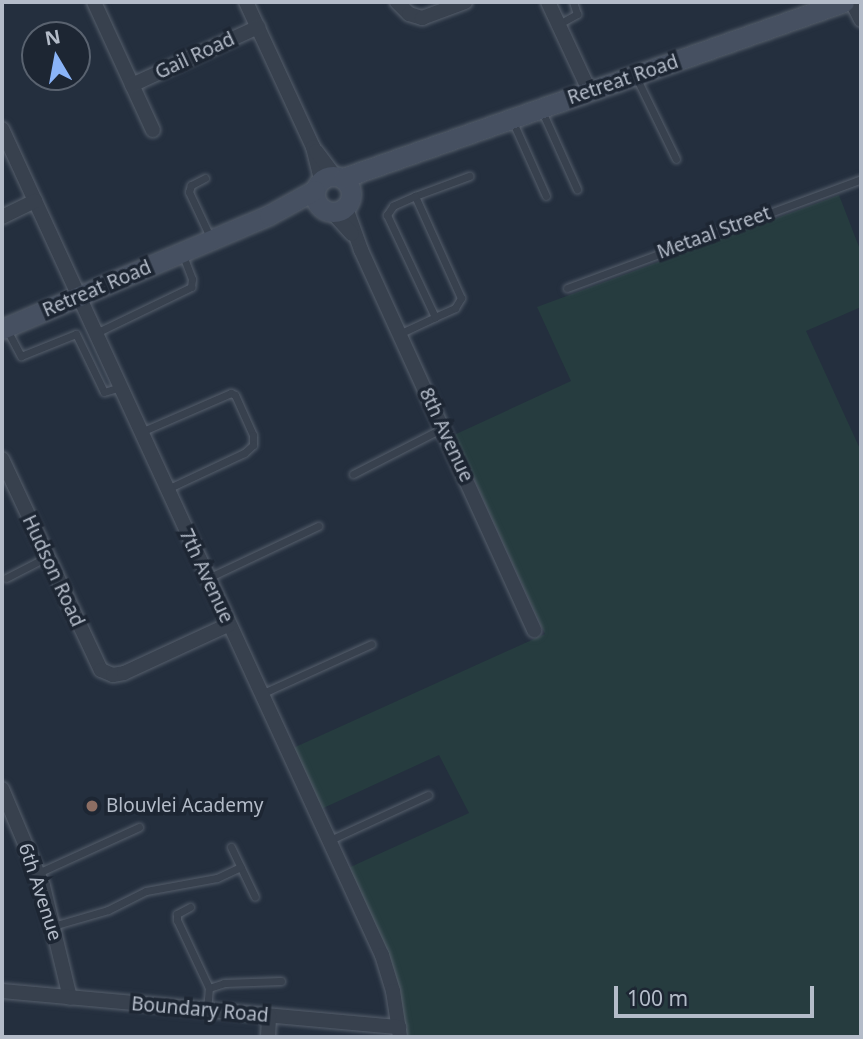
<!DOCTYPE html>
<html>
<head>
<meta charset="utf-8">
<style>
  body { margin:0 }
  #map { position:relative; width:863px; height:1039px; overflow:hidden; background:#242f3e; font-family:"Noto Sans",sans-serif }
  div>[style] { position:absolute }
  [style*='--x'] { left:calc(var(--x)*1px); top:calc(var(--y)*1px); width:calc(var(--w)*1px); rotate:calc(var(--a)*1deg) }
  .green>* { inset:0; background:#263c3f }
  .roads { filter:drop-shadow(0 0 2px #565f6c) drop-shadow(0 0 2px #565f6c) }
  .service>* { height:7px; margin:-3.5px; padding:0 3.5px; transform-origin:3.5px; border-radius:3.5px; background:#38414e }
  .minor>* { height:14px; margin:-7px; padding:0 7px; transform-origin:7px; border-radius:7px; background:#38414e }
  .secondary>* { height:19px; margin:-9.5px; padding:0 9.5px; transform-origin:9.5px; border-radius:9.5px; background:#465061 }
  .secondary>.ring { margin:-9.5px; padding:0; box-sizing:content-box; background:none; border:19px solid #465061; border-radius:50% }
  .dots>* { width:19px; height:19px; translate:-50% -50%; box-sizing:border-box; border:4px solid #1d2633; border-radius:50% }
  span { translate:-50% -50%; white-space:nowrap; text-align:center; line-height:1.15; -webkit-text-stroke:7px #1d2633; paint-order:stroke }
  .street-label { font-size:19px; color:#b4bcc9 }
  .poi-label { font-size:19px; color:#b4bcc9 }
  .left { translate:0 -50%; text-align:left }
  .frame { position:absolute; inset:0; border:4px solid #b4bcc9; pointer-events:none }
  .north { position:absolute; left:21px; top:21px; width:70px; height:70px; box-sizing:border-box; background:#1d2633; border:2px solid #59626f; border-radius:50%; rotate:350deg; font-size:19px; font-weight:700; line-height:28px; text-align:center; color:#b4bcc9 }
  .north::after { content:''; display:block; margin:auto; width:24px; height:32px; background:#8ab4f8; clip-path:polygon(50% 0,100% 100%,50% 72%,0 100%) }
  .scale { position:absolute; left:614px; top:986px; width:200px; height:32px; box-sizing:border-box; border:4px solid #b4bcc9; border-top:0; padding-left:9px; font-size:21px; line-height:24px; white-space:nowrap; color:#b4bcc9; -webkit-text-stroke:5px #1d2633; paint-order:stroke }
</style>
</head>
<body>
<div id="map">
  <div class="green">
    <i style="clip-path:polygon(839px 195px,861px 252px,861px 307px,806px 331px,861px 451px,861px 1037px,398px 1037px,397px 1000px,346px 869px,469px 813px,439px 755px,319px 810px,291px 749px,545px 634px,454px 435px,571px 381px,537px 307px)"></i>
  </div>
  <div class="roads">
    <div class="service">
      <i style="--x:559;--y:24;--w:21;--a:-29"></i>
      <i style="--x:577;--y:14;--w:13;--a:-108"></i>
      <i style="--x:636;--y:77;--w:91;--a:64"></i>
      <i style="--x:541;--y:109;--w:88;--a:65.8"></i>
      <i style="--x:512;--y:120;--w:83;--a:65.9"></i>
      <i style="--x:205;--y:178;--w:16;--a:153"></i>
      <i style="--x:191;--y:185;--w:7;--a:106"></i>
      <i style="--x:189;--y:192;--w:52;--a:64.9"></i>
      <i style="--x:415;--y:196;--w:58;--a:-20.3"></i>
      <i style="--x:567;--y:288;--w:314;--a:-20.3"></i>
      <i style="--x:6;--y:328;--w:32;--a:62"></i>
      <i style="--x:21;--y:356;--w:59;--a:-21.8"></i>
      <i style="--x:76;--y:334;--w:64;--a:64.2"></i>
      <i style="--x:104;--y:392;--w:17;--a:-17"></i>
      <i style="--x:96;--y:333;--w:106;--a:-25.8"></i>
      <i style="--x:191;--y:287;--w:8;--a:-83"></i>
      <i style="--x:192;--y:279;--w:28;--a:-111"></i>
      <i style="--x:399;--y:334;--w:40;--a:-25"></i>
      <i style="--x:435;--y:317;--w:22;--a:-24"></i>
      <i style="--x:455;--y:308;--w:12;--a:-59"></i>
      <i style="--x:461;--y:298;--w:112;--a:-114.3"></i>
      <i style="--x:415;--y:196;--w:24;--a:156"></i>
      <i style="--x:393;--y:206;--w:11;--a:124"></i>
      <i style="--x:387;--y:215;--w:113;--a:64.8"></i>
      <i style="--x:141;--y:432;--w:98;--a:-23.4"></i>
      <i style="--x:231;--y:393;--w:4;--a:27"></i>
      <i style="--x:235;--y:395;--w:44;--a:65.8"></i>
      <i style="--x:253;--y:435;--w:10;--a:90"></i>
      <i style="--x:253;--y:445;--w:12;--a:138"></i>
      <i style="--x:244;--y:453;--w:85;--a:154.9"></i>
      <i style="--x:353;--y:474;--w:101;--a:-27.1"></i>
      <i style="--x:6;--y:578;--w:46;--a:-27.1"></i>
      <i style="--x:208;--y:578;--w:122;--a:-25.3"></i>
      <i style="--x:261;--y:694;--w:121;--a:-24.4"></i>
      <i style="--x:330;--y:840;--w:108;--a:-24.7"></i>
      <i style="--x:231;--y:847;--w:55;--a:64.4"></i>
      <i style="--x:38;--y:873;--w:111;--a:-24.5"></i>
      <i style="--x:190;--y:907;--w:15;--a:152"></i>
      <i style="--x:177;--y:914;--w:6;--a:90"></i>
      <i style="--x:177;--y:920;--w:75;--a:64.8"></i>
      <i style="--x:209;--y:988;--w:16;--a:-18"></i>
      <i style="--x:224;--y:983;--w:57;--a:-2"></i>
      <i style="--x:53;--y:926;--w:57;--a:-16.2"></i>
      <i style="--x:108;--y:910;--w:42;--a:-26.6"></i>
      <i style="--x:146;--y:891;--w:72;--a:-10.4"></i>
      <i style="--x:217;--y:878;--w:26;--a:-25"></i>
      <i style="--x:207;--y:1010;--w:22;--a:-85"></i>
    </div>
    <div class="minor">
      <i style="--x:94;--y:2;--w:141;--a:65.3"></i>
      <i style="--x:246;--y:2;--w:160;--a:65.2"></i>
      <i style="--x:313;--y:147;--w:34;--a:76"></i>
      <i style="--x:397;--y:2;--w:17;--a:45"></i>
      <i style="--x:409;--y:14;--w:14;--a:17"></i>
      <i style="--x:422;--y:18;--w:46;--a:-20.4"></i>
      <i style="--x:548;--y:2;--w:99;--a:65"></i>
      <i style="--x:852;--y:2;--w:20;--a:63"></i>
      <i style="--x:132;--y:85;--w:139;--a:-24.7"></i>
      <i style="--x:2;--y:129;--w:909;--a:65.3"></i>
      <i style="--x:382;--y:955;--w:38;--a:73"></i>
      <i style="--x:393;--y:991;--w:47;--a:81.3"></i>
      <i style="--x:316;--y:151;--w:30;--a:53"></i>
      <i style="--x:346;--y:208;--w:45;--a:70.3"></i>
      <i style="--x:361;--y:250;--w:418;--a:65.5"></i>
      <i style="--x:333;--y:213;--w:28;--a:48"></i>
      <i style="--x:2;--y:217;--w:37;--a:-26"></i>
      <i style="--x:2;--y:459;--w:233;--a:64.9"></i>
      <i style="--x:101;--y:670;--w:13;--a:23"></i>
      <i style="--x:113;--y:675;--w:11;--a:-10"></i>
      <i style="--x:124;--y:673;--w:115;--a:-24.8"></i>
      <i style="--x:2;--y:789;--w:105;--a:67.1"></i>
      <i style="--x:43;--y:886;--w:115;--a:76.4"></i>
      <i style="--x:2;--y:991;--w:399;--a:5.2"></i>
      <i style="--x:268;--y:1037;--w:21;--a:-87"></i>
    </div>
    <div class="secondary">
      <i class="ring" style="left:315px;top:176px;width:17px;height:17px"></i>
      <i style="--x:343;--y:178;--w:531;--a:-19.36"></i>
      <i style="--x:2;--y:329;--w:290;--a:-23.1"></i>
      <i style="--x:269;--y:215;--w:52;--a:-28.5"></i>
    </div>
  </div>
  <div class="dots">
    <i style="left:92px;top:806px;background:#8d6e63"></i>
  </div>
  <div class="street-label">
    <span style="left:195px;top:56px;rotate:-25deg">Gail Road</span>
    <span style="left:623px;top:80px;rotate:-19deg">Retreat Road</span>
    <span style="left:714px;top:233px;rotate:-20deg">Metaal Street</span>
    <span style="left:97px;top:289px;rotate:-23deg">Retreat Road</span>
    <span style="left:446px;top:435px;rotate:65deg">8th Avenue</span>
    <span style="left:53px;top:571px;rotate:65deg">Hudson Road</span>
    <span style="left:206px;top:576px;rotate:65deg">7th Avenue</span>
    <span style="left:40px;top:892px;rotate:72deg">6th Avenue</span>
    <span style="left:200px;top:1010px;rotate:5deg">Boundary Road</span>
  </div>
  <div class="poi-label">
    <span class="left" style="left:106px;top:806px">Blouvlei Academy</span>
  </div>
  <div class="frame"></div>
  <div class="north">N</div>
  <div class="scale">100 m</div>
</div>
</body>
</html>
